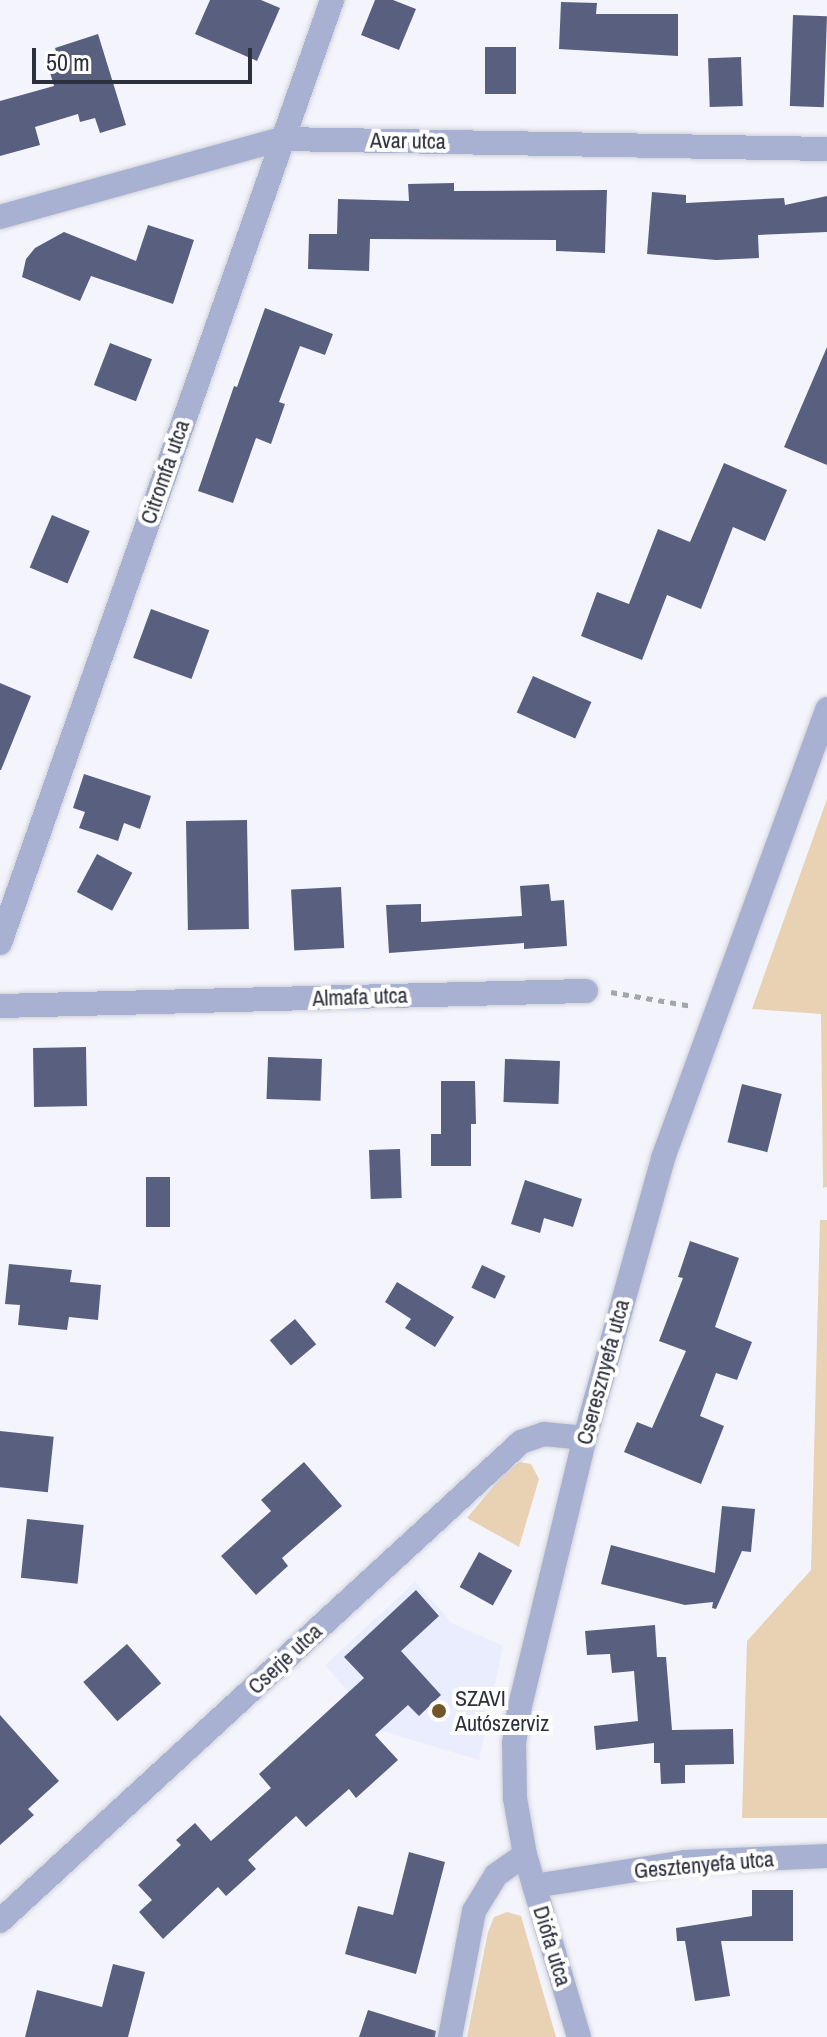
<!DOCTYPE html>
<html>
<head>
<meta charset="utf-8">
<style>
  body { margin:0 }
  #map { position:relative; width:827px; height:2037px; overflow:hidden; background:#f4f5fc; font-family:"Archivo Narrow",sans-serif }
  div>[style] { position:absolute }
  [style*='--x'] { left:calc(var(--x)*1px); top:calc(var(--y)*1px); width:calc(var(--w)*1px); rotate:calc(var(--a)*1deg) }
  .built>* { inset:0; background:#e9edfe }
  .green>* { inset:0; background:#e9d2b3 }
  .building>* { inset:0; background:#59607f; transform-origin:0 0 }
  .path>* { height:5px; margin-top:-2.5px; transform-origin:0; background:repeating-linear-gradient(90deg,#a4a6af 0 6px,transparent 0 12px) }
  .roads { filter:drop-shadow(0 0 2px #d0d1d9) drop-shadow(0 0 2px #d0d1d9) }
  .minor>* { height:24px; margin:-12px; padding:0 12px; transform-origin:12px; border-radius:12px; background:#a9b1d3 }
  .dots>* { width:22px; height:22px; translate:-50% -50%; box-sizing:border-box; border:4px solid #fff; border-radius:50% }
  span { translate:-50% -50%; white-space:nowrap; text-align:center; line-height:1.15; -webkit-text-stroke:8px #fff; paint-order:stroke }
  .street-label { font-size:22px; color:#2c2f3c }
  .poi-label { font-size:22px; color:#2c2f3c }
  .left { translate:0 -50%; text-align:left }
  .scale { position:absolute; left:32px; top:48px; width:220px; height:36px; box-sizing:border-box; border:4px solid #2c2f3c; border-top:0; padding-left:10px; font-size:24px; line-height:28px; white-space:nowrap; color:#2c2f3c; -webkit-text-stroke:6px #fff; paint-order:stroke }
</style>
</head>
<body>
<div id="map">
  <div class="built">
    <i style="clip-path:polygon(415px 1582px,452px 1623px,503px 1646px,479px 1760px,382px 1731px,325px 1665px)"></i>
  </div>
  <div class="green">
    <i style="clip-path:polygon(827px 799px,827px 1187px,823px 1188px,821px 1014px,752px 1009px)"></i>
    <i style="clip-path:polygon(820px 1220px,827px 1220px,827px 1818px,742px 1818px,747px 1641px,811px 1570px)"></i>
    <i style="clip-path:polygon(520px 1462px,531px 1464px,539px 1479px,519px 1547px,467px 1518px,508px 1469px)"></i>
    <i style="clip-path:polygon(507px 1912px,521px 1916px,556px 2037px,467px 2037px,488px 1932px,494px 1917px)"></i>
  </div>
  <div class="building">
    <i style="clip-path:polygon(210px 0,261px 0,280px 8px,257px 61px,195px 34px)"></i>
    <i style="clip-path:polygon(375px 0,393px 0,416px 9px,399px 50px,361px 35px)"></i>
    <i style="clip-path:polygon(561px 2px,597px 3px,596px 14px,678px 14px,678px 56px,559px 49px)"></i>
    <i style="left:793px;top:15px;width:34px;height:91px;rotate:2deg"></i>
    <i style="clip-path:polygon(98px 34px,126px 125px,100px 133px,95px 118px,80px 122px,78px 114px,35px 127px,40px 145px,0 156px,0 101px,54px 86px,49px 69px,60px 65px,55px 48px)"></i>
    <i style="left:485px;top:47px;width:31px;height:47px"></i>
    <i style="left:741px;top:57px;width:49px;height:33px;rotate:88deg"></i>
    <i style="clip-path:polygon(454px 183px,454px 191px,607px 190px,605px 253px,556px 251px,556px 240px,370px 239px,369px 271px,308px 269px,309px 234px,337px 234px,338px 199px,409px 201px,408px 184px)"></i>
    <i style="clip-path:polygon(652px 192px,686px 195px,686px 203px,784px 198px,785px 205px,827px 196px,827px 232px,758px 235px,759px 258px,716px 260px,647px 254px)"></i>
    <i style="clip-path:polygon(148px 225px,194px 240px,173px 304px,91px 276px,80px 301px,22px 277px,26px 259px,35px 248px,64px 232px,136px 261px)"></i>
    <i style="clip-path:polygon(265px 308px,333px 334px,325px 355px,300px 346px,279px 402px,285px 404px,271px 444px,256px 438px,233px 503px,198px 491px,234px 386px,237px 387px)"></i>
    <i style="left:110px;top:343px;width:45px;height:45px;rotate:21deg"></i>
    <i style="clip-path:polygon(827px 347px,827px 465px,784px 447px)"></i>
    <i style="clip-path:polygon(724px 463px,787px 490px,765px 541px,733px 527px,701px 609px,667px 595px,642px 660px,581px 636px,597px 592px,629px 604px,658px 529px,690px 542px)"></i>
    <i style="left:52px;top:515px;width:41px;height:57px;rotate:23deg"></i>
    <i style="left:151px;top:609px;width:62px;height:52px;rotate:20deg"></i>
    <i style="left:533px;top:676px;width:64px;height:40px;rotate:24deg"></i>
    <i style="clip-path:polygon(0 683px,31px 696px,1px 770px,0 770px)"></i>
    <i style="clip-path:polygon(84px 774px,151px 796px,140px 829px,124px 823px,118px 841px,79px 828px,85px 812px,73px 808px)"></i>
    <i style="left:247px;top:820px;width:109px;height:61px;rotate:89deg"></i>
    <i style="left:97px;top:854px;width:40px;height:43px;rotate:28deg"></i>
    <i style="clip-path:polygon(549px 884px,551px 901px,564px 900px,567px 946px,524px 949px,524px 943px,389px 953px,386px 905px,421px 904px,421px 922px,522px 916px,520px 886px)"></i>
    <i style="left:341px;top:887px;width:61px;height:50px;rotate:87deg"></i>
    <i style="left:86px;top:1047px;width:59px;height:53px;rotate:89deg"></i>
    <i style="left:268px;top:1057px;width:54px;height:42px;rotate:2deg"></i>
    <i style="left:505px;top:1059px;width:55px;height:43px;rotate:2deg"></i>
    <i style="clip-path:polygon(441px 1081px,475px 1081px,476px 1124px,471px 1124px,471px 1166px,431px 1166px,431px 1134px,441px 1134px)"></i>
    <i style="left:742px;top:1084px;width:41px;height:60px;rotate:14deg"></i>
    <i style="left:400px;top:1149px;width:49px;height:31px;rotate:88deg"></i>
    <i style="left:146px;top:1177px;width:24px;height:50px"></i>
    <i style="clip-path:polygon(525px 1180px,582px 1199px,573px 1227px,544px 1218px,540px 1233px,511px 1224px)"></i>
    <i style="clip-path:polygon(690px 1241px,739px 1258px,715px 1327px,752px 1342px,737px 1380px,716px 1373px,700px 1416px,724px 1426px,701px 1484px,624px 1452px,637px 1422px,652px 1428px,686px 1351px,659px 1341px,683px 1278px,678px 1277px)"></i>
    <i style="clip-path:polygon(9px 1264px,72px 1270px,70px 1282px,101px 1285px,98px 1320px,69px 1317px,67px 1330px,18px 1325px,20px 1305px,5px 1304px)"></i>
    <i style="left:482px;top:1265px;width:26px;height:25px;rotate:25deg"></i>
    <i style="clip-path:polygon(397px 1282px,454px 1317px,435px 1347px,405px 1328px,411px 1319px,385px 1302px)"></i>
    <i style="left:295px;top:1319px;width:33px;height:33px;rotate:50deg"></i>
    <i style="left:0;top:1431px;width:54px;height:56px;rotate:6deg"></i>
    <i style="clip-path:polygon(304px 1462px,342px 1506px,282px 1558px,288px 1566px,256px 1595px,221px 1556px,271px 1511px,261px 1500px)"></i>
    <i style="clip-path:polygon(722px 1506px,755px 1509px,751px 1552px,742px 1551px,716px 1609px,712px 1608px,713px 1602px,685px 1605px,601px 1584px,611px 1545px,715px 1573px)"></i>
    <i style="left:27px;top:1519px;width:57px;height:59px;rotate:6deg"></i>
    <i style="left:479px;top:1552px;width:38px;height:40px;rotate:29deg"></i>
    <i style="clip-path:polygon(416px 1590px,439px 1616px,401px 1651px,441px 1695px,419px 1716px,408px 1705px,375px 1735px,398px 1760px,356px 1798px,349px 1789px,306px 1827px,296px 1816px,248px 1860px,256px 1869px,226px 1896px,218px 1887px,163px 1939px,139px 1912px,152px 1900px,138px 1885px,181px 1845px,176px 1840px,195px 1823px,211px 1841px,271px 1788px,259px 1774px,364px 1678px,344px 1657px)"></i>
    <i style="clip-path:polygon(655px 1625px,657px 1657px,666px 1657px,672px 1730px,733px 1729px,734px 1764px,685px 1765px,685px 1783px,661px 1784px,660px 1763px,654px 1763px,654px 1743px,596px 1750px,594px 1726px,638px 1721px,634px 1671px,612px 1673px,610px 1654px,587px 1655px,585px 1631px)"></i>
    <i style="left:127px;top:1644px;width:52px;height:58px;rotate:49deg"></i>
    <i style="clip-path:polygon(0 1715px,59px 1781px,28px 1809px,34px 1815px,0 1845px)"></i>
    <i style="clip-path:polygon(409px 1852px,445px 1862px,416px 1974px,345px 1954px,358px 1906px,393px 1915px)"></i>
    <i style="clip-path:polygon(752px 1890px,793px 1890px,793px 1941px,721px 1941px,730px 1996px,695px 2001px,685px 1941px,677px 1941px,676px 1928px,752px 1916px)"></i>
    <i style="clip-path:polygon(113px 1964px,145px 1972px,128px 2037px,25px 2037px,37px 1990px,102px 2007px)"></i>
    <i style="clip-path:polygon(368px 2010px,436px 2031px,435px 2037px,359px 2037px)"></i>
  </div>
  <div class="path">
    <i style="--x:611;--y:992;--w:82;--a:9.8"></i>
  </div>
  <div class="roads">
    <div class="minor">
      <i style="--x:0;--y:217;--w:293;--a:-15.5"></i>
      <i style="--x:282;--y:139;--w:545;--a:1.05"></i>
      <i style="--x:0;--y:943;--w:1000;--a:-70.6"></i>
      <i style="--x:0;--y:1006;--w:586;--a:-1.47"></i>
      <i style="--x:534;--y:1886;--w:153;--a:-9"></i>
      <i style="--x:685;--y:1862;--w:142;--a:-2.4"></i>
      <i style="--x:0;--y:1921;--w:708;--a:-42.59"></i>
      <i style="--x:521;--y:1442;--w:24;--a:-19"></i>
      <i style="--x:544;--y:1434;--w:41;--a:5.6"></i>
      <i style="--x:450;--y:2037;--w:128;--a:-79.2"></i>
      <i style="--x:474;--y:1911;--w:42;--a:-58.6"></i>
      <i style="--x:496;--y:1875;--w:35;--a:-35"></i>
      <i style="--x:579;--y:2037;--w:190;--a:-106.5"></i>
      <i style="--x:525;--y:1855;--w:58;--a:-100"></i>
      <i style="--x:515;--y:1798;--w:55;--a:-91"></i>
      <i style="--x:514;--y:1743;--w:33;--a:-81"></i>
      <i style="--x:519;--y:1710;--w:280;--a:-76.4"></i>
      <i style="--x:585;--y:1438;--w:291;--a:-74.4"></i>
      <i style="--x:663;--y:1158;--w:478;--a:-69.9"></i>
    </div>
  </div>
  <div class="dots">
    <i style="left:439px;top:1711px;background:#73552a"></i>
  </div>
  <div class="street-label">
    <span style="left:408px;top:141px;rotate:1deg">Avar utca</span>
    <span style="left:165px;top:472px;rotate:-71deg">Citromfa utca</span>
    <span style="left:360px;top:997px;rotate:-2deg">Almafa utca</span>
    <span style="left:603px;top:1372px;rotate:-75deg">Cseresznyefa utca</span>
    <span style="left:285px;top:1659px;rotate:-43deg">Cserje utca</span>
    <span style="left:704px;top:1865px;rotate:-5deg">Gesztenyefa utca</span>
    <span style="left:552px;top:1946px;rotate:73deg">Diófa utca</span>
  </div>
  <div class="poi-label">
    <span class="left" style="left:455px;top:1711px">SZAVI<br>Autószerviz</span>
  </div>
  <div class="scale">50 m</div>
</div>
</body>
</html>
